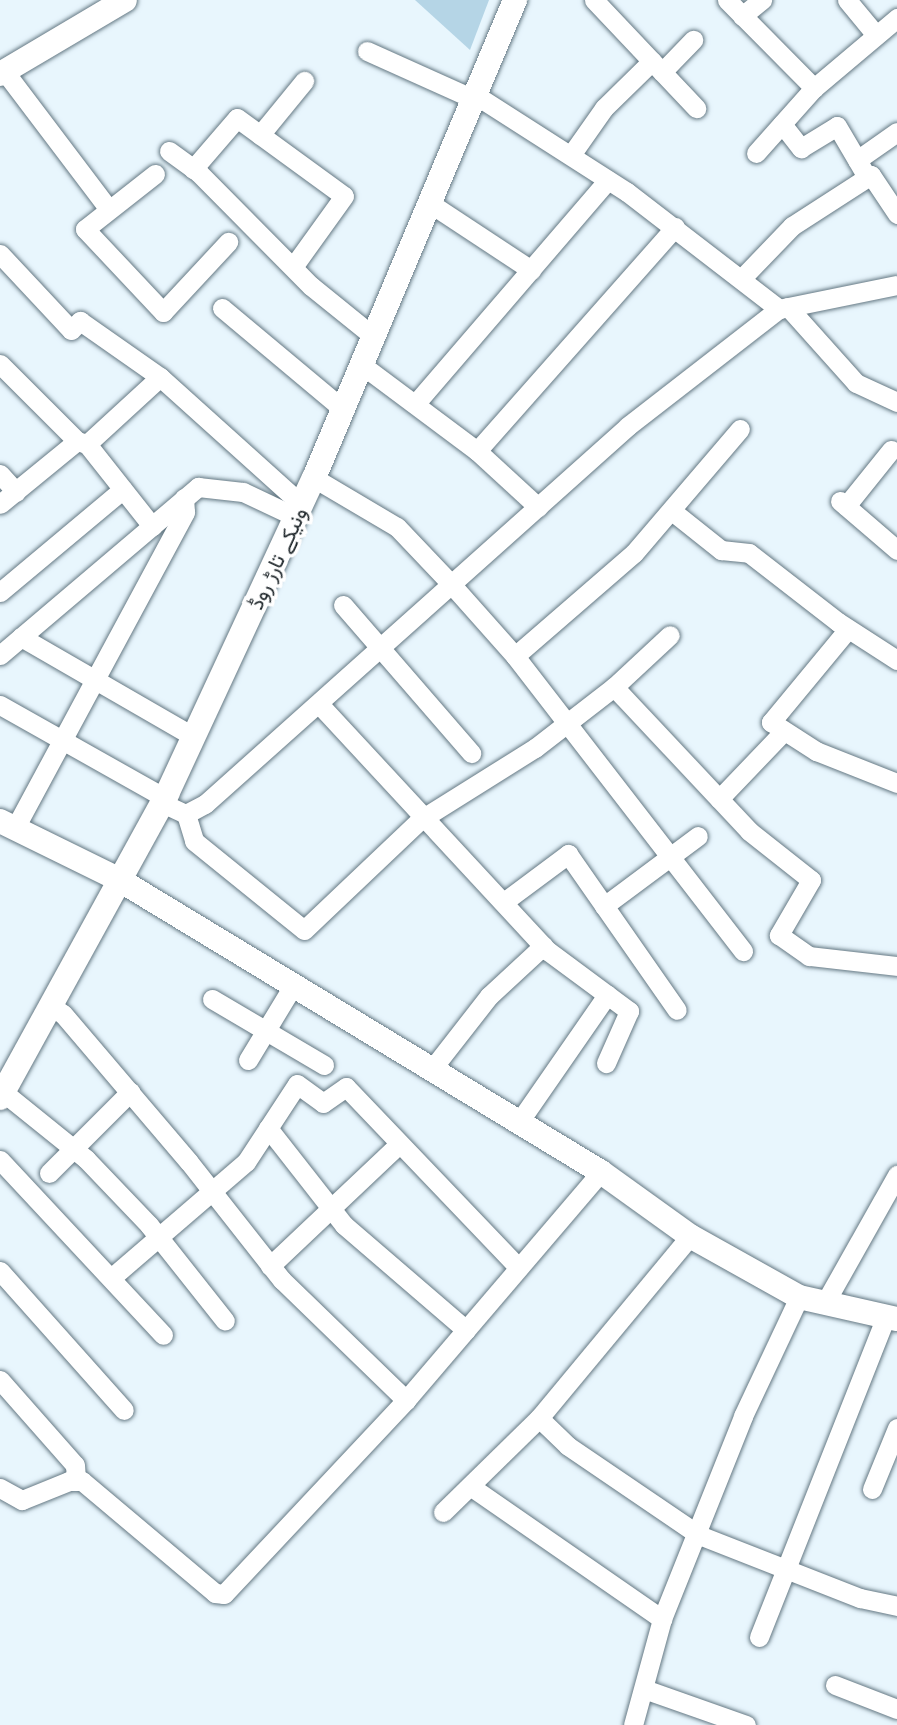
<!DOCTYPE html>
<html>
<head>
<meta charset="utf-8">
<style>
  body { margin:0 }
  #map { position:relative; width:897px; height:1725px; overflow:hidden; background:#e8f6fd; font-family:"Golos Text",Vazirmatn,sans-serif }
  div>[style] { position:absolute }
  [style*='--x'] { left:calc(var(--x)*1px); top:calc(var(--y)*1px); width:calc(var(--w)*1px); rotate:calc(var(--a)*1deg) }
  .green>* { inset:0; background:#b5d5e6 }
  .roads { filter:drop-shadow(0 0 2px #647883) drop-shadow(0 0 2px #647883) }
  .minor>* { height:19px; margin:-9.5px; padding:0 9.5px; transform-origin:9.5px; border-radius:9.5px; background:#fff }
  .major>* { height:24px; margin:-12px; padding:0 12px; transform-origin:12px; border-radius:12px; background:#fff }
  span { translate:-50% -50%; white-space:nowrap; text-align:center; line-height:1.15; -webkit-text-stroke:7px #fff; paint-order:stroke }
  .street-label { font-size:21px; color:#1a2226 }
</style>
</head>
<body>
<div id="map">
  <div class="green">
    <i style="clip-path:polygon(415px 0,489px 0,470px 50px)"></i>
  </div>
  <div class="roads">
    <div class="minor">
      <i style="--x:594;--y:0;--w:149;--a:46.6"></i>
      <i style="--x:727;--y:0;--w:124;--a:45.3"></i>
      <i style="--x:847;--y:0;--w:45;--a:50.4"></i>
      <i style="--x:742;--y:16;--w:26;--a:-39"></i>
      <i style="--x:367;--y:51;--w:120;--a:24.2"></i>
      <i style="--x:5;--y:72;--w:171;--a:52.9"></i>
      <i style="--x:662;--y:72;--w:45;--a:-45.9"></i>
      <i style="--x:477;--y:96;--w:178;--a:32.6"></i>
      <i style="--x:627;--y:192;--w:192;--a:37.6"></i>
      <i style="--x:782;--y:124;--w:31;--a:52"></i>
      <i style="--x:801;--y:148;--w:42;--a:-31.4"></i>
      <i style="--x:837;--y:126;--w:59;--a:59.5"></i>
      <i style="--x:260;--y:135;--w:70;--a:-50.8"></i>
      <i style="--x:169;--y:151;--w:37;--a:36"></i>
      <i style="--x:199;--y:173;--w:159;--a:45.3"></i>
      <i style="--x:311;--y:286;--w:81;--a:39"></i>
      <i style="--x:756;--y:153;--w:87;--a:-48.3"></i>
      <i style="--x:814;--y:88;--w:109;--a:-40.1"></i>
      <i style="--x:571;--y:155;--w:57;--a:-54.9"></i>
      <i style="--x:604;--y:108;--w:67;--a:-44.4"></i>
      <i style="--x:857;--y:160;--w:49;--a:-35"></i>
      <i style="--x:193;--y:169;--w:67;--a:-49.2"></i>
      <i style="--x:237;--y:118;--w:132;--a:36.1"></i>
      <i style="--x:344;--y:196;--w:87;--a:125.7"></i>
      <i style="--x:155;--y:174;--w:89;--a:141.8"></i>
      <i style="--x:85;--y:229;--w:114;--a:46.8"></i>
      <i style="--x:163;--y:312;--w:96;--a:-47.1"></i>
      <i style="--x:431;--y:204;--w:120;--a:33.4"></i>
      <i style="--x:0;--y:254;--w:104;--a:46.9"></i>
      <i style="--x:71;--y:330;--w:13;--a:-45"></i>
      <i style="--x:80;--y:321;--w:98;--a:35"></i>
      <i style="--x:160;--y:377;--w:191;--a:42"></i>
      <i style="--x:742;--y:278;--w:72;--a:-46.1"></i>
      <i style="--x:792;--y:226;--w:94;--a:-32.8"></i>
      <i style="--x:871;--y:175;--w:47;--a:56.3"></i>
      <i style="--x:788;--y:307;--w:102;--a:48.2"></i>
      <i style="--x:856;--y:383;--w:45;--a:24.9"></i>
      <i style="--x:222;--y:308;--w:158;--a:39.9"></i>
      <i style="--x:0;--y:364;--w:109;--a:45"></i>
      <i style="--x:77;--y:441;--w:99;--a:140.7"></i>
      <i style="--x:362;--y:365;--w:144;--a:36.8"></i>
      <i style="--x:477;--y:451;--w:83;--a:42.6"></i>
      <i style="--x:416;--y:403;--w:294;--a:-49.3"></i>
      <i style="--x:77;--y:441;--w:10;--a:17"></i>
      <i style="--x:87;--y:444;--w:105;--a:51.6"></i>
      <i style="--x:87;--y:444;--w:99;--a:-42.5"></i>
      <i style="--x:477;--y:451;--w:299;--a:-48.5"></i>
      <i style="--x:0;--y:474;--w:24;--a:48"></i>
      <i style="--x:314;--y:478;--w:96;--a:30.6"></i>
      <i style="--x:397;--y:527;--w:80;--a:46.5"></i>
      <i style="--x:452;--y:585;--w:95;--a:48.4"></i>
      <i style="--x:515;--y:656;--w:373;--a:52.3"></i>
      <i style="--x:840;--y:501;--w:75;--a:40.7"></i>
      <i style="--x:846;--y:506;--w:72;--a:-51.2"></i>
      <i style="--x:672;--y:511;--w:63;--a:38.5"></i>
      <i style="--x:721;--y:550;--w:28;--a:6"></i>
      <i style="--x:749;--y:553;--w:113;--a:37.8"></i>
      <i style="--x:838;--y:622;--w:70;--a:32.8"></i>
      <i style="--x:0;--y:592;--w:160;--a:-39.9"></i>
      <i style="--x:343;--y:605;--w:196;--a:49.1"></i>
      <i style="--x:848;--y:629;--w:121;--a:129.6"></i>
      <i style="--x:771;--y:722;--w:54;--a:32.8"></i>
      <i style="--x:816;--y:751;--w:87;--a:21.6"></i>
      <i style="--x:21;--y:637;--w:200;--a:30"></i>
      <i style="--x:0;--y:655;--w:260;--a:-40.3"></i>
      <i style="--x:198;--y:487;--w:45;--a:6.3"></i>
      <i style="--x:243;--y:492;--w:59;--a:25.3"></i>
      <i style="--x:515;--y:656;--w:157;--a:-40.9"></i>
      <i style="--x:634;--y:553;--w:163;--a:-49.5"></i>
      <i style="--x:614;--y:687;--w:197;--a:46.8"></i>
      <i style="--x:749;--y:831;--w:79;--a:38.3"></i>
      <i style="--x:811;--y:880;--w:64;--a:120.2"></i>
      <i style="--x:779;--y:935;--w:37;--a:35"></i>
      <i style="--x:809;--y:956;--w:89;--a:6.5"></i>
      <i style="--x:319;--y:704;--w:337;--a:47.2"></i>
      <i style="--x:548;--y:951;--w:101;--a:36.5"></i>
      <i style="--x:629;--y:1011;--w:57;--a:113.9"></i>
      <i style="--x:0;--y:705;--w:189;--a:29.4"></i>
      <i style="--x:719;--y:799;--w:91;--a:-46.3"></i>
      <i style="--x:162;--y:803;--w:26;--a:25"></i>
      <i style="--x:186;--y:814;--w:21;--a:-28"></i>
      <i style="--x:205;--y:804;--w:567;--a:-41.78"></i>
      <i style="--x:628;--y:426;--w:191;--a:-37.8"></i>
      <i style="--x:779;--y:309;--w:120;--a:-11.5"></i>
      <i style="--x:186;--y:814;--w:28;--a:73"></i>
      <i style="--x:194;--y:841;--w:141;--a:39"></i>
      <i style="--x:304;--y:930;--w:160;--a:-43.5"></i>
      <i style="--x:420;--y:820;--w:136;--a:-32.1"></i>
      <i style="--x:535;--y:748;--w:100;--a:-37.7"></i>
      <i style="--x:614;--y:687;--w:76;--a:-42.9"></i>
      <i style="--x:15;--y:828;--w:359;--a:-61.7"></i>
      <i style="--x:185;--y:512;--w:14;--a:-94"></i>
      <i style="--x:505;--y:901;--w:79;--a:-36.7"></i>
      <i style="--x:568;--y:854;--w:190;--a:55.1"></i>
      <i style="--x:604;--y:906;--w:117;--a:-36.7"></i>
      <i style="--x:212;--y:999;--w:130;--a:30.5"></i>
      <i style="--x:49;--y:1004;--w:17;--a:36"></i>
      <i style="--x:63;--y:1014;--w:194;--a:49.6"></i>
      <i style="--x:189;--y:1162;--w:150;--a:51.8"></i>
      <i style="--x:282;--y:1280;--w:173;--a:44.1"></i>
      <i style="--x:248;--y:1060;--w:89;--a:-58.8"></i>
      <i style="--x:432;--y:1069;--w:93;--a:-52"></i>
      <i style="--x:489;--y:996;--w:74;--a:-42.8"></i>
      <i style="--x:3;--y:1092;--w:107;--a:38.9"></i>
      <i style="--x:86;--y:1159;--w:91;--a:46.3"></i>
      <i style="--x:149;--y:1225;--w:122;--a:51.6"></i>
      <i style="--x:519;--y:1122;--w:155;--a:-55.3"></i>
      <i style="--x:268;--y:1128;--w:123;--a:51.9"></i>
      <i style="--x:344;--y:1225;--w:161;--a:40.7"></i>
      <i style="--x:0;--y:1160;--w:239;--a:47"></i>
      <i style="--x:49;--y:1173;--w:115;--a:-45"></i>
      <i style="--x:270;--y:1266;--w:176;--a:-43.4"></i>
      <i style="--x:0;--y:1271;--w:186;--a:48.3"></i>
      <i style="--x:111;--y:1278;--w:178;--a:-40.7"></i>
      <i style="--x:246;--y:1162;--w:93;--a:-56.8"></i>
      <i style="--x:297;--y:1084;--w:32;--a:36"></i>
      <i style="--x:323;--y:1103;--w:28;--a:-35"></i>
      <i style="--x:346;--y:1087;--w:250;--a:46.3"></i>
      <i style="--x:826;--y:1301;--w:145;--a:-60.6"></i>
      <i style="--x:0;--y:1380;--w:113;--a:48.6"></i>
      <i style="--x:75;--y:1465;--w:16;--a:86"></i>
      <i style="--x:539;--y:1418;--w:40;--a:44"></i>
      <i style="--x:568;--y:1446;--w:158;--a:34.2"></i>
      <i style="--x:699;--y:1535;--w:173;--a:21.4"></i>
      <i style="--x:860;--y:1598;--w:38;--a:12"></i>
      <i style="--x:470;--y:1486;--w:234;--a:34.7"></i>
      <i style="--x:0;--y:1488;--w:25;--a:29"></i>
      <i style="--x:22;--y:1500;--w:51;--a:-22"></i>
      <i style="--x:69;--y:1481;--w:13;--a:0"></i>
      <i style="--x:82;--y:1481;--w:174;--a:40.1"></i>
      <i style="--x:215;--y:1593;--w:9;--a:6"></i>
      <i style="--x:224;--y:1594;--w:266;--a:-46.8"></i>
      <i style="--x:406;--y:1400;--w:300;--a:-49.5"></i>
      <i style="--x:872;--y:1489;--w:66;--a:-67.7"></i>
      <i style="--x:443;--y:1512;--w:134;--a:-44.4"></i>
      <i style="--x:539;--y:1418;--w:236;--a:-50.3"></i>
      <i style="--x:759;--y:1637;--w:345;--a:-68.4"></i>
      <i style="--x:835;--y:1685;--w:66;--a:21.2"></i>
      <i style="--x:644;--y:1689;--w:108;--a:19.4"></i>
      <i style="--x:633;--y:1725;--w:110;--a:-74.7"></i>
      <i style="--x:662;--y:1619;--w:219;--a:-68.2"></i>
      <i style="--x:743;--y:1416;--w:132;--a:-64.8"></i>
    </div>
    <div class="major">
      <i style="--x:0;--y:74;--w:145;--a:-30.6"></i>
      <i style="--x:0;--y:821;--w:131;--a:26.2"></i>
      <i style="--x:118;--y:879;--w:565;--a:31.24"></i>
      <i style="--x:601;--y:1172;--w:110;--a:35.7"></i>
      <i style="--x:690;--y:1236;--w:125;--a:29.2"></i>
      <i style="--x:799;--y:1297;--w:100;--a:12.7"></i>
      <i style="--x:0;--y:1098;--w:347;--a:-61.2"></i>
      <i style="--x:167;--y:794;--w:349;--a:-65.1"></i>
      <i style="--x:314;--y:478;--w:519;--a:-67.19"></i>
    </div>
  </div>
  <div class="street-label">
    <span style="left:277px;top:558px;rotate:-65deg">ونیکے تارڑ روڈ</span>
  </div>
</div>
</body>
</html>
